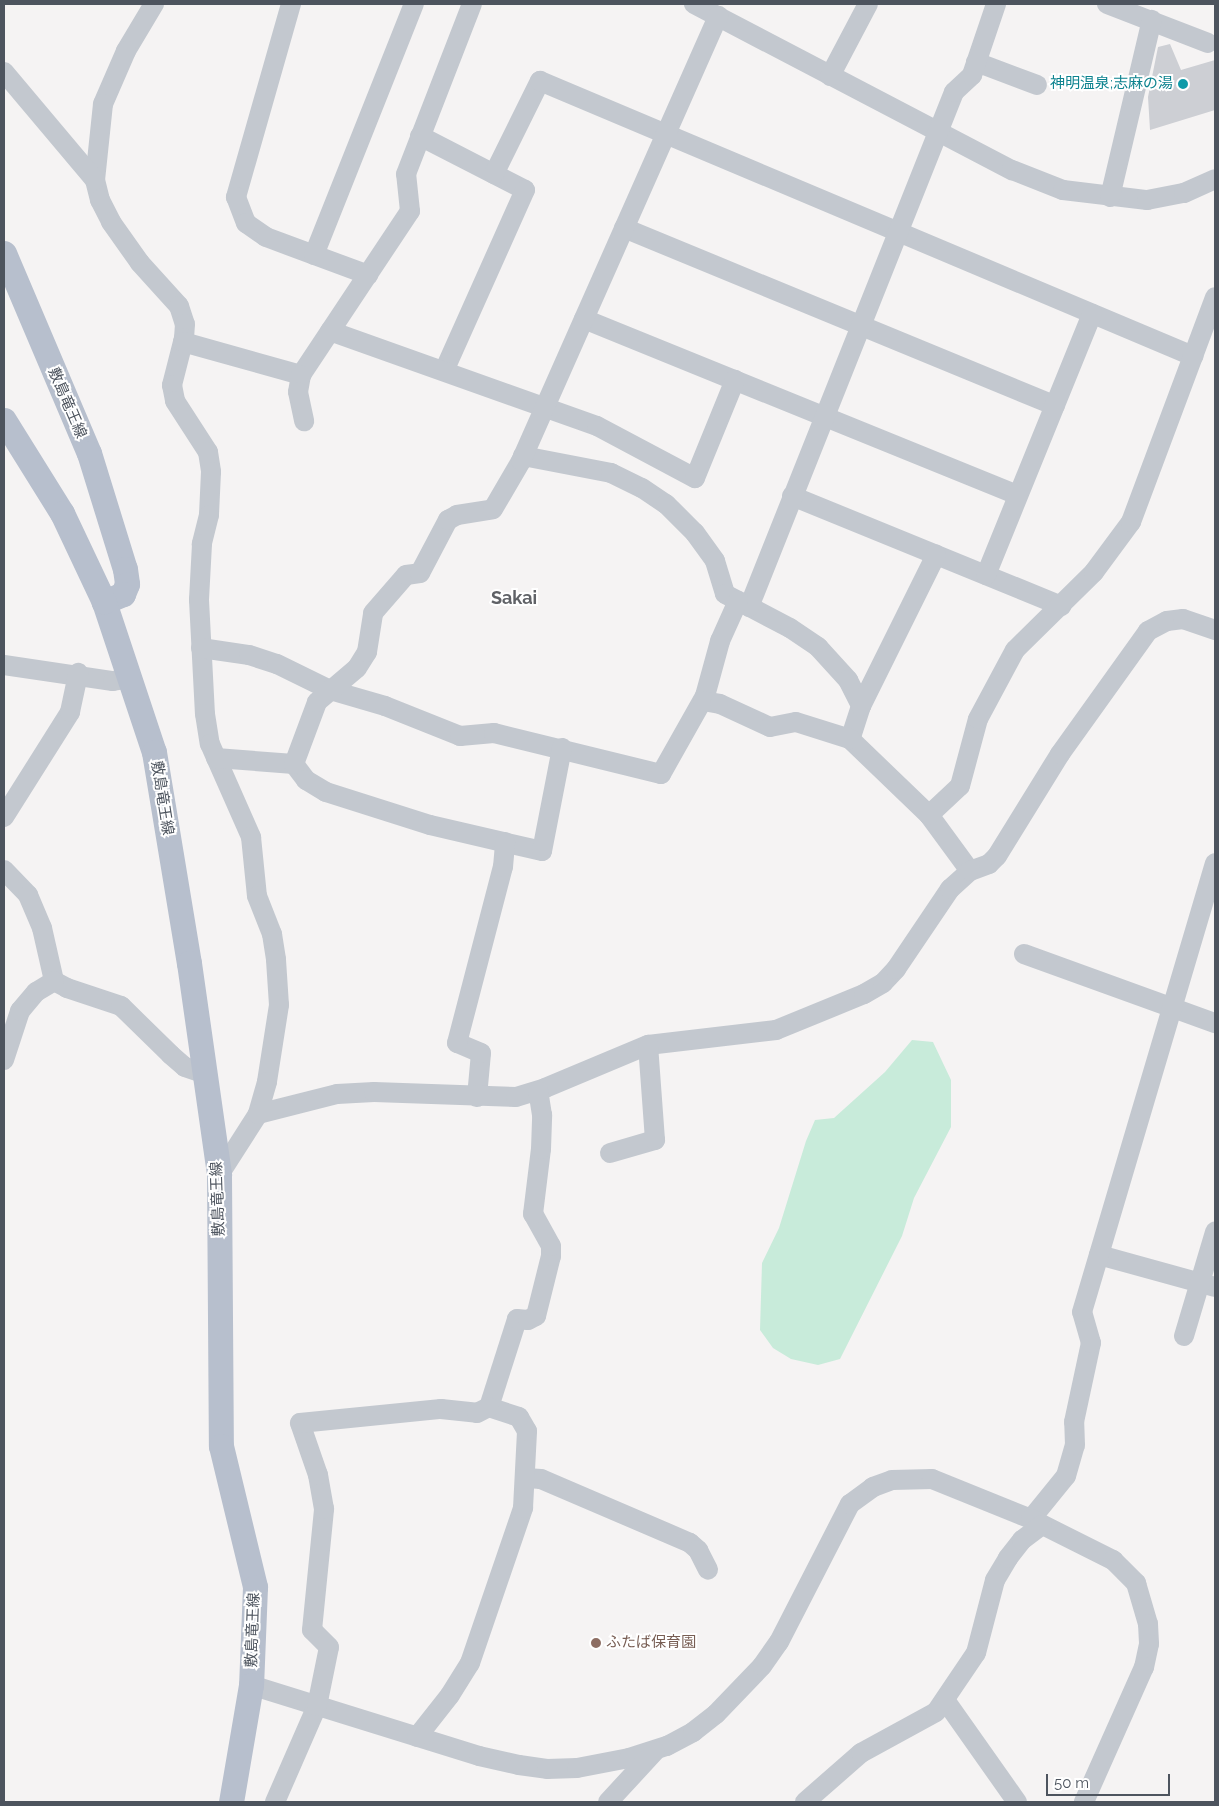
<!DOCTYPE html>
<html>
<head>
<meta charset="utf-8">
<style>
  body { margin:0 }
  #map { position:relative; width:1219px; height:1806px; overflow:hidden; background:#f5f3f3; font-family:Raleway,"Noto Sans JP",sans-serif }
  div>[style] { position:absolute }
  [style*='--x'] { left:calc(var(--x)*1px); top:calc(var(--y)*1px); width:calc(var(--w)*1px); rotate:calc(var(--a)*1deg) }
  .green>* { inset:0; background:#c8ebda }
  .building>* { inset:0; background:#cdcfd4 }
  .minor>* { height:20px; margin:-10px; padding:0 10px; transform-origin:10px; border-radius:10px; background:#c3c8cf }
  .major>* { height:25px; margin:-12.5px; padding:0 12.5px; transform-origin:12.5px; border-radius:12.5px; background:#b7bfcd }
  .dots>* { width:14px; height:14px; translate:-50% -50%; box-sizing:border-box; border:2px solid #fff; border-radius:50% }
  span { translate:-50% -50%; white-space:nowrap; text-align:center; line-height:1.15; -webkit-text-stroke:4px #fff; paint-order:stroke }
  .culture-label { font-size:15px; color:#0d838f }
  .right { translate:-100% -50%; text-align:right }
  .street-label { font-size:15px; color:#4d545e }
  .education-label { font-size:15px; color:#785e54 }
  .left { translate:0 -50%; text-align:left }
  .quarter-label { font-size:18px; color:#606267; font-weight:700 }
  .frame { position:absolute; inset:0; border:5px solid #4d545e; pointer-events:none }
  .scale { position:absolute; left:1046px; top:1774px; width:124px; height:22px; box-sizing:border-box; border:2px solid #4d545e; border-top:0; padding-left:6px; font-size:15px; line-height:18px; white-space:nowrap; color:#4d545e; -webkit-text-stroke:4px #fff; paint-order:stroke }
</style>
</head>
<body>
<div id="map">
  <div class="green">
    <i style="clip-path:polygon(912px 1040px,933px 1042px,951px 1080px,951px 1127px,914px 1198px,902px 1236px,840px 1359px,818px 1365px,791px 1359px,773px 1348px,760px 1330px,762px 1263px,779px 1228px,806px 1141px,815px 1120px,834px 1118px,885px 1072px)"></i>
  </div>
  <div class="building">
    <i style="clip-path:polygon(1170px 44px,1181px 70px,1215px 60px,1215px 110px,1150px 130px,1148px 97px,1158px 47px)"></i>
  </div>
  <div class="minor">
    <i style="--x:154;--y:4;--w:55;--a:120.8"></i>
    <i style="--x:126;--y:51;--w:58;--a:113.5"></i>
    <i style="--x:103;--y:104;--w:76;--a:96"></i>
    <i style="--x:95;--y:180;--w:21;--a:76"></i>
    <i style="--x:100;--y:200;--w:25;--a:63"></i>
    <i style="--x:111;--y:222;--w:50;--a:54.7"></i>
    <i style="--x:140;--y:263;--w:58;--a:47.8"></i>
    <i style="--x:179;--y:306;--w:19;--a:72"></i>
    <i style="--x:185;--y:324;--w:14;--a:94"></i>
    <i style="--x:184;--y:338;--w:49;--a:104.3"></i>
    <i style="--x:172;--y:385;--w:16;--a:79"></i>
    <i style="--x:175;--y:401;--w:61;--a:57.1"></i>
    <i style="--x:208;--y:452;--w:20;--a:81"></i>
    <i style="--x:211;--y:472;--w:43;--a:92.7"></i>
    <i style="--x:209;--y:515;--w:30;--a:104"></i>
    <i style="--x:202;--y:544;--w:56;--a:93.1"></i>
    <i style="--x:199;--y:600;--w:114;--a:87"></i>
    <i style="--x:205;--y:714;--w:30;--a:81"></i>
    <i style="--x:210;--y:744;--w:102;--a:66.2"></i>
    <i style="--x:251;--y:837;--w:59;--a:84.2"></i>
    <i style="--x:257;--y:896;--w:41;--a:68.5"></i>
    <i style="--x:272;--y:934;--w:26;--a:81"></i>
    <i style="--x:276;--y:960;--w:45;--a:86.2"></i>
    <i style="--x:279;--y:1005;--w:78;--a:98.9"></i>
    <i style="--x:267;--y:1082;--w:33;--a:106"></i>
    <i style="--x:258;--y:1114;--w:72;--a:122.6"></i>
    <i style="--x:291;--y:4;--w:201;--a:105.9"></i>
    <i style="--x:236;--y:197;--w:28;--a:69"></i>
    <i style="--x:246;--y:223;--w:24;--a:35"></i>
    <i style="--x:266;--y:237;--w:109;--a:20.4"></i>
    <i style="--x:694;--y:4;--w:359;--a:27.6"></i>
    <i style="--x:1012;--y:170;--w:55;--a:21.4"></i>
    <i style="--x:1063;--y:190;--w:85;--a:6.8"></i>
    <i style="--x:1147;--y:200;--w:38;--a:-11"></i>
    <i style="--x:1184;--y:193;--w:34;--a:-24"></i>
    <i style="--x:1107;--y:4;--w:108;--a:21.1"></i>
    <i style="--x:976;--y:62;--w:65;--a:20.7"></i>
    <i style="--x:4;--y:72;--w:141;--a:49.9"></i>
    <i style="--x:830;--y:76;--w:81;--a:-62.2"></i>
    <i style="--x:420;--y:136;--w:118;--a:27.2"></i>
    <i style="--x:525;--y:190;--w:198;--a:114.1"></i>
    <i style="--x:494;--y:174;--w:104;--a:-63.7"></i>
    <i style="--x:540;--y:81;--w:709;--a:22.84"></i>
    <i style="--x:1110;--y:197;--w:182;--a:-76.7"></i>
    <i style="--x:624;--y:228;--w:466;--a:22.4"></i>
    <i style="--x:314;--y:255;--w:270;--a:-68.3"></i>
    <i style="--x:584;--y:319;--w:468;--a:22.1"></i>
    <i style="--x:330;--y:331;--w:283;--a:19.6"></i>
    <i style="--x:597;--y:426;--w:111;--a:28"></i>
    <i style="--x:695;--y:478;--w:106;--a:-67.8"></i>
    <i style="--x:183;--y:342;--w:123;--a:15.6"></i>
    <i style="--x:301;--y:375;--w:197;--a:-56.4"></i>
    <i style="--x:410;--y:211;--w:37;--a:-96"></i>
    <i style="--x:406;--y:174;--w:182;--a:-68.8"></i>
    <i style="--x:301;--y:375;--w:17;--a:100"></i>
    <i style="--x:298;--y:392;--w:30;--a:78"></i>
    <i style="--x:523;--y:456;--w:90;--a:10.9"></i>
    <i style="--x:611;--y:473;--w:34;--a:26"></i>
    <i style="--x:642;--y:488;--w:29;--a:34"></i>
    <i style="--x:666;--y:504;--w:41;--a:45"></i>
    <i style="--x:695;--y:533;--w:34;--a:54"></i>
    <i style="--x:715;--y:561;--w:34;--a:73"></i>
    <i style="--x:725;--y:594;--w:73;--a:27.6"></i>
    <i style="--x:790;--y:628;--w:34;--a:34"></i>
    <i style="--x:818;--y:647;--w:45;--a:47.7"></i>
    <i style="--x:848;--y:680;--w:29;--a:63"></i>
    <i style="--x:861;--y:706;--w:35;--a:108"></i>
    <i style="--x:850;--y:739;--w:110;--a:43.9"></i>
    <i style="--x:929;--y:815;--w:69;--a:53.8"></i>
    <i style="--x:792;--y:496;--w:291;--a:22.2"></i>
    <i style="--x:986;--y:575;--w:282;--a:-67.9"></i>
    <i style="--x:749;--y:607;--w:554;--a:-68.29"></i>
    <i style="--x:954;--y:92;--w:25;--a:-43"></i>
    <i style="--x:972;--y:75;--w:75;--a:-71.3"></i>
    <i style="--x:201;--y:648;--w:49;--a:8.3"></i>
    <i style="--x:249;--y:655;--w:29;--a:18"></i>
    <i style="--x:277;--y:664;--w:59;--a:26.1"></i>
    <i style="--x:330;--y:690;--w:57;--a:16.2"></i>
    <i style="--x:385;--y:706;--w:81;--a:21.8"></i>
    <i style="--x:460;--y:736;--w:34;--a:-5"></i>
    <i style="--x:494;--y:733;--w:172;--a:13.8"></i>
    <i style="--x:661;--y:774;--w:90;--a:-60.6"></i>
    <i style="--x:705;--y:696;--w:57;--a:-74.7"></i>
    <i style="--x:720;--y:641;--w:44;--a:-65.8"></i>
    <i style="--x:4;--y:665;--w:110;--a:8.4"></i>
    <i style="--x:113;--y:681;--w:17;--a:-10"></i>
    <i style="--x:703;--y:701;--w:17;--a:10"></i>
    <i style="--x:720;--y:704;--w:55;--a:24.7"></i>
    <i style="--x:770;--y:727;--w:26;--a:-11"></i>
    <i style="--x:796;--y:722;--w:57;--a:17.5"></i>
    <i style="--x:861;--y:706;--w:169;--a:-63.6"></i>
    <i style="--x:216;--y:758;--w:78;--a:4.4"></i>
    <i style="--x:294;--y:764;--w:20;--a:53"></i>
    <i style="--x:306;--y:780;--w:23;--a:31"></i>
    <i style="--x:326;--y:792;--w:109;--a:17.6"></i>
    <i style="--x:430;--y:825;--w:115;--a:13.1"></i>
    <i style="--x:542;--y:851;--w:105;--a:-79"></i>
    <i style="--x:294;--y:764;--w:66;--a:-69.6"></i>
    <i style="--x:317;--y:702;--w:52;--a:-40.4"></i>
    <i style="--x:357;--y:668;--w:19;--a:-58"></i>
    <i style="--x:367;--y:652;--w:39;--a:-81"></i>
    <i style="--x:373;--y:613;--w:50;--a:-49"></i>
    <i style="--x:406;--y:575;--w:14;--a:-8"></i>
    <i style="--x:420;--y:573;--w:60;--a:-62.2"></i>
    <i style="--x:448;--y:520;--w:10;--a:-29"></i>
    <i style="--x:457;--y:515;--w:36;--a:-9"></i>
    <i style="--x:493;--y:509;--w:56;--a:-59.7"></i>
    <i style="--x:521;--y:461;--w:487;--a:-66.1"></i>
    <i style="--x:929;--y:815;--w:42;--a:-43.1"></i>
    <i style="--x:960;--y:786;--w:69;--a:-75"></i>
    <i style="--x:978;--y:719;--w:78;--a:-61.8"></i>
    <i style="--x:1015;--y:650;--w:111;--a:-44.6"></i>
    <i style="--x:1094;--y:572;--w:62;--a:-53.5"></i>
    <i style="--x:1131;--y:522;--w:240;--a:-69.5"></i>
    <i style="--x:4;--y:817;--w:124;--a:-57.8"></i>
    <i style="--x:70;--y:712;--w:40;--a:-78"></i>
    <i style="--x:4;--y:870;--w:35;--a:46"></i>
    <i style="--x:28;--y:895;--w:36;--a:67"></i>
    <i style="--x:42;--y:928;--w:54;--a:77.2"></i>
    <i style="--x:54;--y:981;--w:15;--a:28"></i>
    <i style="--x:67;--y:988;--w:57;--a:18.4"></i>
    <i style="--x:121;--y:1006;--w:70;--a:44.4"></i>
    <i style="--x:171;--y:1055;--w:18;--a:41"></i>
    <i style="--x:185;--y:1067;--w:21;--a:19"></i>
    <i style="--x:1024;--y:954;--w:203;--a:19.9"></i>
    <i style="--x:4;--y:1060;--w:52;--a:-71.9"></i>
    <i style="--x:20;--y:1011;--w:25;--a:-50"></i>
    <i style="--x:36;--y:992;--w:21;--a:-31"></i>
    <i style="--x:477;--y:1097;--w:44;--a:-84.8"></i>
    <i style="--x:481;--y:1053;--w:26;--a:-157"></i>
    <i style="--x:457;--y:1043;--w:182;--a:-75.4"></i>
    <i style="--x:503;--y:867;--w:25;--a:-85"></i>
    <i style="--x:258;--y:1114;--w:81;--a:-14.2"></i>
    <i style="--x:337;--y:1094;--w:37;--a:-3"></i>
    <i style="--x:374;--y:1092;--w:142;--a:2"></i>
    <i style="--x:516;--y:1097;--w:30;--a:-17"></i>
    <i style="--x:545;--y:1088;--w:112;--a:-22.7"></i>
    <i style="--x:648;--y:1045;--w:129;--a:-6.7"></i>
    <i style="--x:776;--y:1030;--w:95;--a:-22.2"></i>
    <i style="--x:864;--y:994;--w:22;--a:-30"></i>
    <i style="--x:883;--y:983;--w:19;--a:-47"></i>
    <i style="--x:896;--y:969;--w:97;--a:-56"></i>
    <i style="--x:950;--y:889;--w:27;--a:-42"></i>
    <i style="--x:970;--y:871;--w:20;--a:-20"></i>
    <i style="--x:989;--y:864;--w:11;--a:-45"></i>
    <i style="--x:997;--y:856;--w:120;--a:-58.3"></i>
    <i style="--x:1060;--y:754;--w:151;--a:-54.4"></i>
    <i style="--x:1148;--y:631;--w:21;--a:-28"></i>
    <i style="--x:1167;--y:621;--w:16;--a:-7"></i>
    <i style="--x:1183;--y:619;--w:34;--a:19"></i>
    <i style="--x:610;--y:1153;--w:47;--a:-16.1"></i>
    <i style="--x:655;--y:1140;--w:95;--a:-94.2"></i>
    <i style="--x:1099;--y:1255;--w:120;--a:15.4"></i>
    <i style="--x:1184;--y:1336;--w:109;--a:-73.4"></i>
    <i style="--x:526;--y:1478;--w:15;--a:4"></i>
    <i style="--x:541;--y:1479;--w:162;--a:23.2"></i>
    <i style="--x:690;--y:1543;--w:11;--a:41"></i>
    <i style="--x:698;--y:1550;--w:22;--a:63"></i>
    <i style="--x:1031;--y:1519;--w:55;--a:-50.9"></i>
    <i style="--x:1066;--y:1476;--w:32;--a:-74"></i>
    <i style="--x:1075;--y:1445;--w:23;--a:-92"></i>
    <i style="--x:1074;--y:1422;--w:81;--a:-77.9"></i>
    <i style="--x:1091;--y:1343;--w:32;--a:-106"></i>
    <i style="--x:1082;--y:1312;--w:468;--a:-73.5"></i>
    <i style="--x:251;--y:1685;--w:239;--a:17.3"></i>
    <i style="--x:479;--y:1756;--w:41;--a:12.7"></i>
    <i style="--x:519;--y:1765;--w:28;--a:8"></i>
    <i style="--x:547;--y:1769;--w:30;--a:-2"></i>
    <i style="--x:577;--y:1768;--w:53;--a:-10.9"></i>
    <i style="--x:629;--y:1758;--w:40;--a:-18"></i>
    <i style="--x:667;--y:1746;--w:30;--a:-28"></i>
    <i style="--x:693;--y:1732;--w:29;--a:-38"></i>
    <i style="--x:716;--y:1714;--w:66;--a:-46.2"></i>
    <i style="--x:762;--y:1666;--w:29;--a:-55"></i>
    <i style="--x:779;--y:1642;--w:155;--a:-62.8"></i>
    <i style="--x:850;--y:1504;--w:29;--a:-36"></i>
    <i style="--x:873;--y:1487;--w:20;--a:-20"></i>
    <i style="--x:892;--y:1480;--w:40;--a:-1.4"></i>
    <i style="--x:932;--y:1479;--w:107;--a:22"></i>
    <i style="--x:1031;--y:1519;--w:92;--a:26.6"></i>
    <i style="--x:1113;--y:1560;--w:33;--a:45"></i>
    <i style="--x:1136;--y:1583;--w:43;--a:73.7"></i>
    <i style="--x:1148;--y:1624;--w:20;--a:87"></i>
    <i style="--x:1149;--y:1644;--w:24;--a:102"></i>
    <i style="--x:1144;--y:1667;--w:148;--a:114"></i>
    <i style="--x:945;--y:1700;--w:125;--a:54.8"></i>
    <i style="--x:417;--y:1737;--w:53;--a:-51.8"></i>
    <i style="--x:450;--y:1695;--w:38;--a:-58"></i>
    <i style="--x:470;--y:1663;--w:164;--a:-71.1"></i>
    <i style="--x:523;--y:1508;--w:77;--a:-87"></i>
    <i style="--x:527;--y:1431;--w:16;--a:-120"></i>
    <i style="--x:519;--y:1417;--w:32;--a:-162"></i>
    <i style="--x:489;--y:1407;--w:92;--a:-72.3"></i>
    <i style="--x:517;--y:1319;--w:11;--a:5"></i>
    <i style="--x:528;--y:1320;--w:9;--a:-27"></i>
    <i style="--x:536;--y:1316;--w:62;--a:-76"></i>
    <i style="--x:551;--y:1256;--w:10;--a:-90"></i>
    <i style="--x:551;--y:1246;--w:37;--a:-119"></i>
    <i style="--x:533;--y:1214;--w:65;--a:-83"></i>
    <i style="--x:541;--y:1149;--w:34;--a:-88"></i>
    <i style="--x:542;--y:1115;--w:24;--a:-99"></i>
    <i style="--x:275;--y:1802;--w:105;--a:-66.4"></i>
    <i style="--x:317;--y:1706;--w:60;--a:-78.5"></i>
    <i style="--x:329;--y:1647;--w:24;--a:-135"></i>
    <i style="--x:312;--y:1630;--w:122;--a:-84.3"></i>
    <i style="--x:324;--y:1509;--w:35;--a:-100"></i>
    <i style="--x:318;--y:1475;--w:55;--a:-109.1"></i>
    <i style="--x:300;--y:1423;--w:142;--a:-5.7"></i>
    <i style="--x:441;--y:1409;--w:36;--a:6"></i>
    <i style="--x:477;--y:1413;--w:13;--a:-27"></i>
    <i style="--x:608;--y:1802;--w:69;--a:-47.3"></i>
    <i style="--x:805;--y:1802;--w:74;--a:-41.2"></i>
    <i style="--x:861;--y:1753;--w:85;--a:-28.7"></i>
    <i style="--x:936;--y:1712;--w:71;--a:-55.9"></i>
    <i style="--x:976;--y:1653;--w:75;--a:-75.4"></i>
    <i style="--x:995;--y:1580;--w:26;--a:-59"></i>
    <i style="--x:1008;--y:1558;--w:23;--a:-52"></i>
    <i style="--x:1022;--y:1540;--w:25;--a:-37"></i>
  </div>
  <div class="major">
    <i style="--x:4;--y:253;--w:217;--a:67"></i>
    <i style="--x:89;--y:453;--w:121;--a:72.8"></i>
    <i style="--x:125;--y:569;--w:15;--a:82"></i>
    <i style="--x:127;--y:584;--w:11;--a:112"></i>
    <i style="--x:123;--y:594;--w:21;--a:157"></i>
    <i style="--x:104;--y:602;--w:158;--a:71.6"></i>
    <i style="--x:154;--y:752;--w:214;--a:80.6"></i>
    <i style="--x:189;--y:963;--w:214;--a:81.9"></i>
    <i style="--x:219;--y:1175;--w:271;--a:89.6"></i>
    <i style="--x:221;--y:1446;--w:145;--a:76.4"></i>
    <i style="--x:255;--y:1587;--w:98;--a:92.3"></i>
    <i style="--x:251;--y:1685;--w:119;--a:99.7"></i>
    <i style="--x:4;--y:420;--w:110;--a:58.1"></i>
    <i style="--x:62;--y:513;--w:98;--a:64.7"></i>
  </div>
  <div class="dots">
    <i style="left:1183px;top:84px;background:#0f9aa8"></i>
    <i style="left:596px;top:1643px;background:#8d6e63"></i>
  </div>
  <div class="culture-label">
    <span class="right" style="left:1173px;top:84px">神明温泉;志麻の湯</span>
  </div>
  <div class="street-label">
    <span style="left:67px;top:403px;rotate:67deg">敷島竜王線</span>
    <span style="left:162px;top:798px;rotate:81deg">敷島竜王線</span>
    <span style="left:218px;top:1199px;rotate:-92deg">敷島竜王線</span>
    <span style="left:253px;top:1630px;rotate:-88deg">敷島竜王線</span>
  </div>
  <div class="education-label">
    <span class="left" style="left:606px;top:1643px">ふたば保育園</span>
  </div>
  <div class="quarter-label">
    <span style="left:514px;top:598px">Sakai</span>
  </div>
  <div class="frame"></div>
  <div class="scale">50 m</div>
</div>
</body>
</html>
